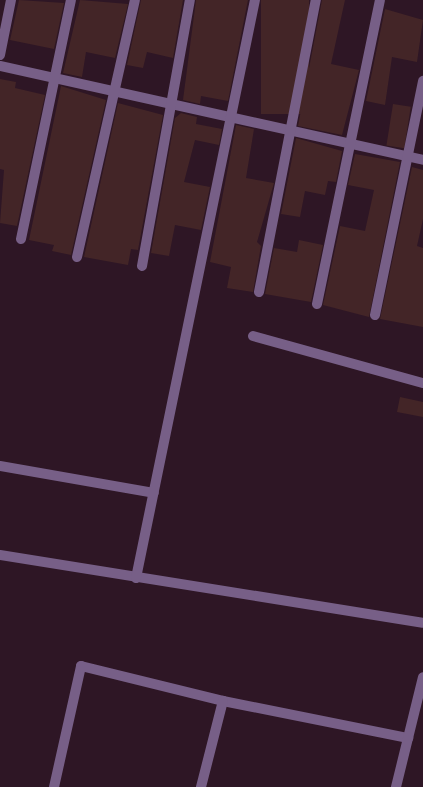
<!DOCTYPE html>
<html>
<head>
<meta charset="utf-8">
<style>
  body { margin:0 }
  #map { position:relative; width:423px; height:787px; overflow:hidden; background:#2e1625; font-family:"Asap Condensed",sans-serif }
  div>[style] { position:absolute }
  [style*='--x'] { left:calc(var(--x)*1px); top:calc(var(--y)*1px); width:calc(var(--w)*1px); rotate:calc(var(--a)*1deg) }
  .building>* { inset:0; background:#432527; transform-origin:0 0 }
  .minor>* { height:10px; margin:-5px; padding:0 5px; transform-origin:5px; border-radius:5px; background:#775f87 }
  span { translate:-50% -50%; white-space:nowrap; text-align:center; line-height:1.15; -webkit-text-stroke:3px #10060b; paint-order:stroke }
</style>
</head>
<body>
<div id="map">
  <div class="building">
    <i style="clip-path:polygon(19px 0,64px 3px,54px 49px,10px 40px)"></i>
    <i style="clip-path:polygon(80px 0,128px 4px,115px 58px,86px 52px,82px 77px,63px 73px)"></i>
    <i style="clip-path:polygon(141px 0,183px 0,173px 58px,147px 52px,143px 68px,127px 65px)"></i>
    <i style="clip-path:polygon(196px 0,248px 0,228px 101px,201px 96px,200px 104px,183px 100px)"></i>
    <i style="left:261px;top:0;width:48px;height:114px"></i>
    <i style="clip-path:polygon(322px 0,345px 0,331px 64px,359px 70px,342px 135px,298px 126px)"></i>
    <i style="clip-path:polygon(385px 9px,423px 20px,417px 62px,392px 57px,385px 105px,366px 101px)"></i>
    <i style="clip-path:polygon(0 79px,16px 82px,15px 88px,45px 95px,17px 226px,0 223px,4px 170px,0 169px)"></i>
    <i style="clip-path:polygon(61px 86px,106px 100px,71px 255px,52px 251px,54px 245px,29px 240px)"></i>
    <i style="clip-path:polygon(118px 103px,163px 115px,138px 250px,131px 249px,128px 265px,84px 257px)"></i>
    <i style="left:393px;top:104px;width:18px;height:42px;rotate:9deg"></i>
    <i style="clip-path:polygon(181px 113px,197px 117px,196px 124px,222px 129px,219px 145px,195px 140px,184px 182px,210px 187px,201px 230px,175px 225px,169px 256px,151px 253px,175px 118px)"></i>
    <i style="clip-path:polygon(236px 125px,254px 129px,246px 178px,274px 183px,257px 242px,261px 246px,253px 292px,227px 288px,231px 267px,210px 262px)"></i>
    <i style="clip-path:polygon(296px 138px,342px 151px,336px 182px,328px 181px,325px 195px,305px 191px,300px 217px,281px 214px)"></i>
    <i style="clip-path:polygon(355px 154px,400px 162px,369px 317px,323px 305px,340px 226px,365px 231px,374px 190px,348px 185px)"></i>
    <i style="clip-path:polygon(412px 167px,423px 170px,423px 219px,417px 246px,423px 248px,423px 327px,380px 319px)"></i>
    <i style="clip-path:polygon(299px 240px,323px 245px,311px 302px,265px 294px,274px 248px,297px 252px)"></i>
    <i style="clip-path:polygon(400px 397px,423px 402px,423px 417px,397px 412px)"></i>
  </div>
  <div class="minor">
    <i style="--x:0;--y:55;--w:56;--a:-78.7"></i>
    <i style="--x:0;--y:66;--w:433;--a:12.5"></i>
    <i style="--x:21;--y:239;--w:244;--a:-78.2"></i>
    <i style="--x:77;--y:257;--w:263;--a:-77.3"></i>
    <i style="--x:142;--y:266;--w:270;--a:-79.8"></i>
    <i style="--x:259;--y:292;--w:298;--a:-79"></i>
    <i style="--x:317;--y:304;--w:310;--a:-78.3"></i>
    <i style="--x:375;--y:315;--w:239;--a:-78.4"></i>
    <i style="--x:253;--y:336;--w:176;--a:15.5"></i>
    <i style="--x:0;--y:466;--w:156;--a:9.9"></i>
    <i style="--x:0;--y:555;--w:428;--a:9.1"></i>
    <i style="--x:136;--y:578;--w:590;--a:-78.37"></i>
    <i style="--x:54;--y:787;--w:124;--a:-77.4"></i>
    <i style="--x:81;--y:666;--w:146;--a:13.8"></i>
    <i style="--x:223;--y:701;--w:189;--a:11.3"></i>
    <i style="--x:201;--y:787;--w:89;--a:-75.7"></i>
    <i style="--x:396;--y:787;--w:113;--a:-76.2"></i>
  </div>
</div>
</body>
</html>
